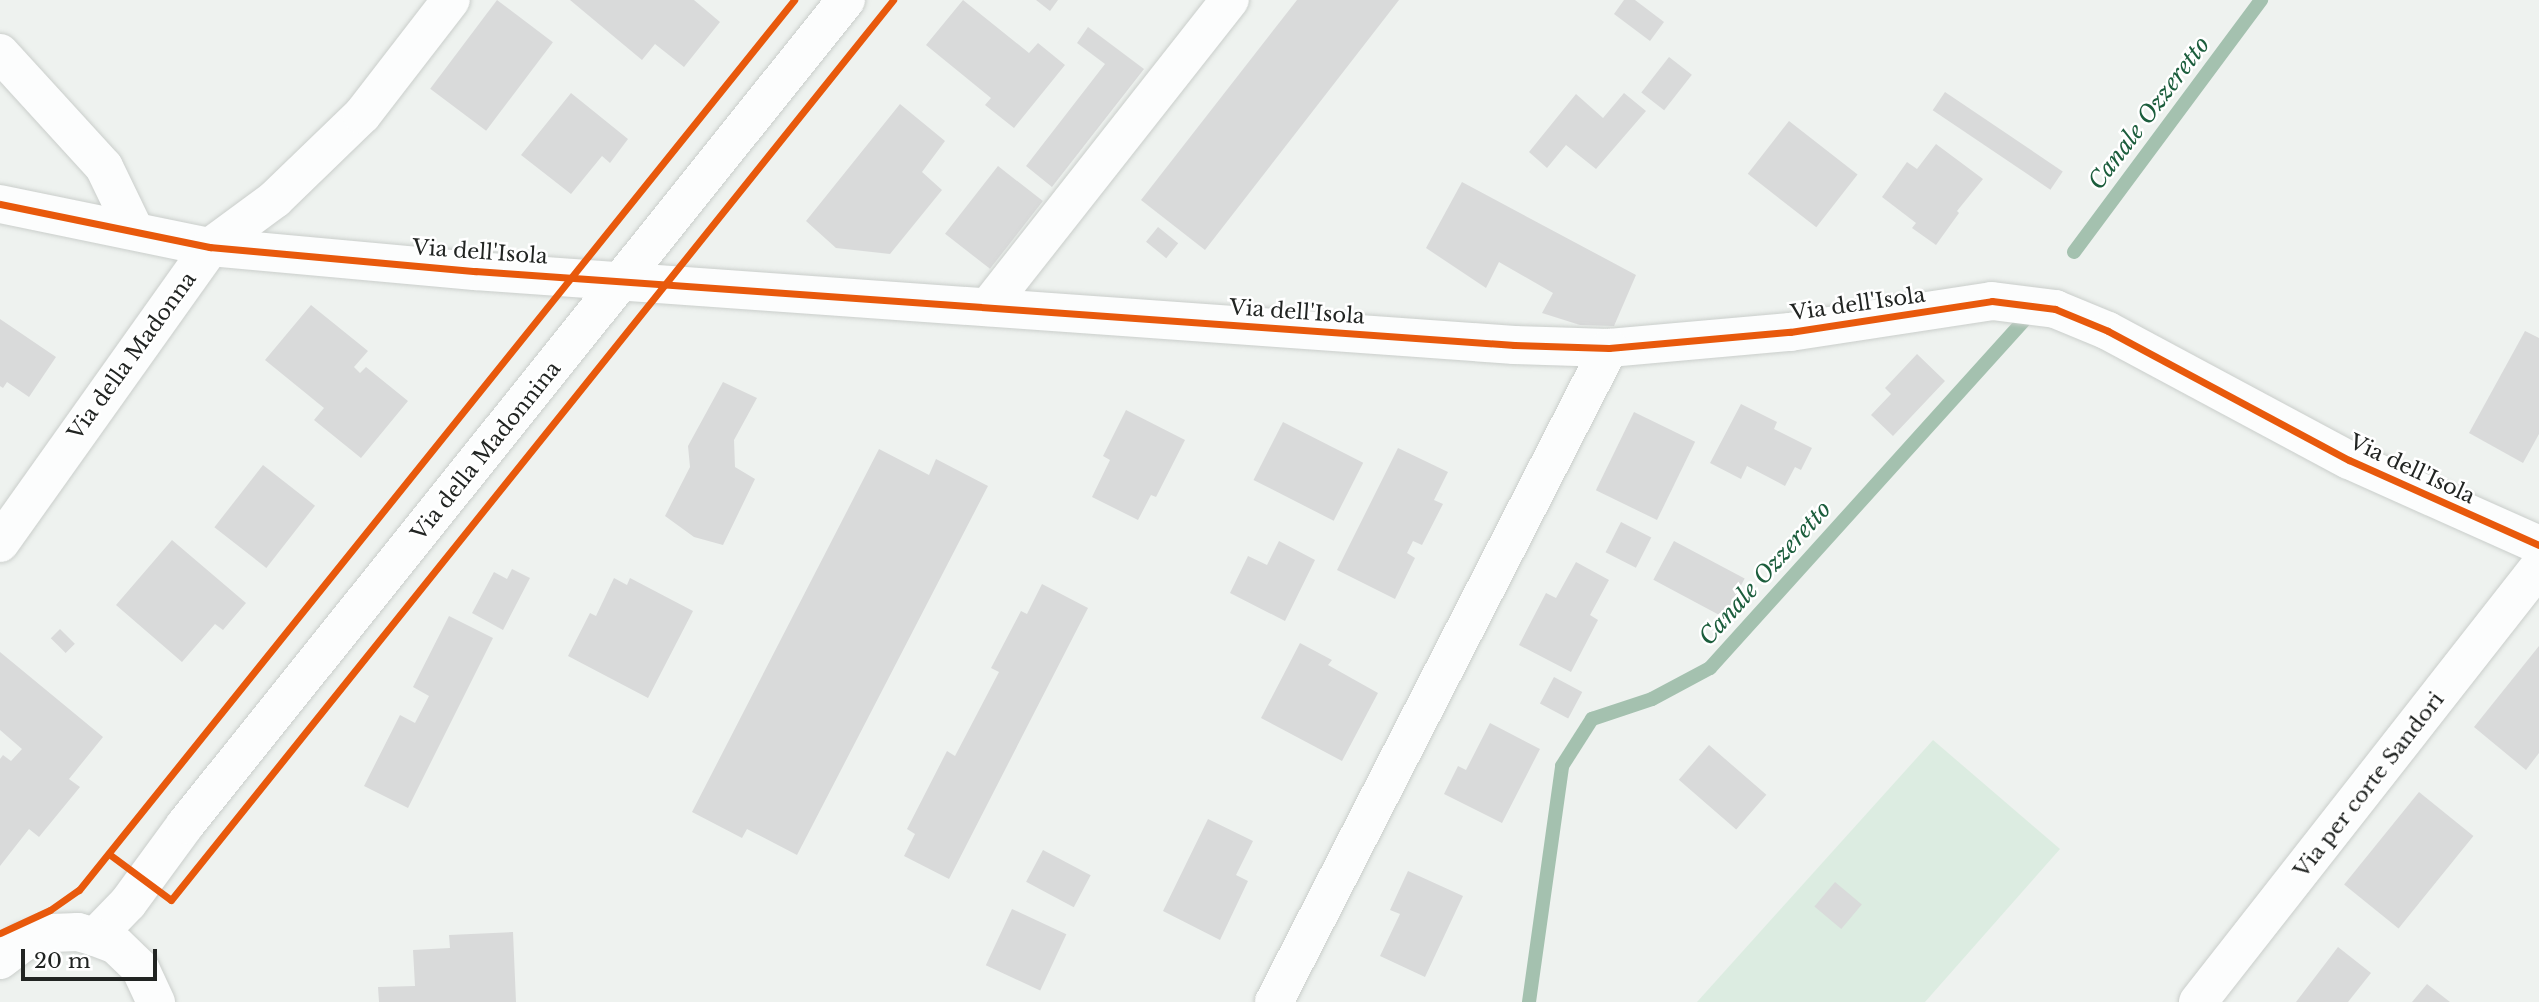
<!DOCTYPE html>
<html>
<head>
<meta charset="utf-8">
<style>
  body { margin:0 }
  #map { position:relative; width:2539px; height:1002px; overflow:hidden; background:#eef2ef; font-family:"Libre Baskerville",serif }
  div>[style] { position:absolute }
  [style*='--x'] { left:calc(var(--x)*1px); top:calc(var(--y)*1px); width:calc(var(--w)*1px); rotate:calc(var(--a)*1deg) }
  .green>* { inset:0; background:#dcece1 }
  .stream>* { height:14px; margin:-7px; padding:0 7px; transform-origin:7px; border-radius:7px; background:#a4c1af }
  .building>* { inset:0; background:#d9dada; transform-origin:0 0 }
  .roads { filter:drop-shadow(0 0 2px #cacecb) drop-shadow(0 0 2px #cacecb) }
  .minor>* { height:38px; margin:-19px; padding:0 19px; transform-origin:19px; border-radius:19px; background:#fcfdfd }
  .major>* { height:38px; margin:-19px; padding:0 19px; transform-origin:19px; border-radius:19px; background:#fcfdfd }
  .cycleway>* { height:7px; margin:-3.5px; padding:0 3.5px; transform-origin:3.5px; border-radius:3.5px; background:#e8590c }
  span { translate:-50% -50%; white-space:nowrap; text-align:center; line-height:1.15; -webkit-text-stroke:5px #fff; paint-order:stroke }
  .street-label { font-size:21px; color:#212422 }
  .water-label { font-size:23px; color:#1b5d3c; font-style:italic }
  .scale { position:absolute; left:21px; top:949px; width:136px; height:32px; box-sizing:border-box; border:4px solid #212422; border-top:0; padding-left:9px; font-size:21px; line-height:24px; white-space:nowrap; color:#212422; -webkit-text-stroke:5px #fff; paint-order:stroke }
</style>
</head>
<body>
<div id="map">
  <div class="green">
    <i style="clip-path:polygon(1933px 740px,2060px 849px,1925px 1002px,1697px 1002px)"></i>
  </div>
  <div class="stream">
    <i style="--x:2074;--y:252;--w:314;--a:-53.4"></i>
    <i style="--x:1529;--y:1002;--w:238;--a:-82"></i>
    <i style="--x:1562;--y:766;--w:56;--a:-57.4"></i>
    <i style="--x:1592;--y:719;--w:63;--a:-18.4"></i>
    <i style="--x:1652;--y:699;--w:66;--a:-28.1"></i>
    <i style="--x:1710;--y:668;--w:470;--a:-47.9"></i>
  </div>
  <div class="building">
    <i style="left:497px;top:0;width:70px;height:111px;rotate:37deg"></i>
    <i style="clip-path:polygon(570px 0,694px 0,720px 22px,684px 67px,655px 44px,642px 60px)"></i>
    <i style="clip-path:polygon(963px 0,1029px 53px,1038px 43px,1065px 65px,1014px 128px,985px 105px,991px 98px,926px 45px)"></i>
    <i style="clip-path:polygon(1036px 0,1058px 0,1050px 11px)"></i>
    <i style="clip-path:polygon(1297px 0,1399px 0,1205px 250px,1141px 200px)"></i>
    <i style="clip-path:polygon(1624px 0,1635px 0,1664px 22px,1650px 41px,1614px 14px)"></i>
    <i style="clip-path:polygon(1088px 27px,1144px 69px,1052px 187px,1026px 166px,1105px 64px,1077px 43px)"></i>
    <i style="left:1669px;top:57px;width:29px;height:45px;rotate:38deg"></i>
    <i style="left:1945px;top:92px;width:142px;height:22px;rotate:34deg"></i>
    <i style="clip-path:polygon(571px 93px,628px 139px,610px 163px,602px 156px,571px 194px,521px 155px)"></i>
    <i style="clip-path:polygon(1624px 93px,1646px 111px,1596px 169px,1566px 145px,1547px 168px,1529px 152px,1576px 94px,1603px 118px)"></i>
    <i style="clip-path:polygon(900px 104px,945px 141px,922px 172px,942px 190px,890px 254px,836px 248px,806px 221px)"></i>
    <i style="left:1789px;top:121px;width:87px;height:67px;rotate:38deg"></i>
    <i style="clip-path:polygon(1936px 144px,1983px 179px,1957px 211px,1959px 213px,1936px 245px,1912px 228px,1916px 223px,1882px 197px,1907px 162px,1917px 169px)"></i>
    <i style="left:998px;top:166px;width:57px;height:86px;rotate:38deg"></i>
    <i style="clip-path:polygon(1462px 182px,1636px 275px,1614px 326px,1580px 325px,1542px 313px,1553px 293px,1499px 262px,1486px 288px,1426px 248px)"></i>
    <i style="left:1158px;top:227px;width:26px;height:19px;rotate:39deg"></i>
    <i style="clip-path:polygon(311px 305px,368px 351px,354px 367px,360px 373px,366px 367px,408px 401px,361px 458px,314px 420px,324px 408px,265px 360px)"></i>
    <i style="clip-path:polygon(0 319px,56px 357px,29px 397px,7px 382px,3px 388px,0 386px)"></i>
    <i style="clip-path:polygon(2525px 331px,2539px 338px,2539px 434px,2523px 463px,2469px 433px)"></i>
    <i style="clip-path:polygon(1917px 354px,1945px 381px,1893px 436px,1871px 415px,1891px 394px,1885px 388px)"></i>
    <i style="clip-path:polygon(723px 382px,757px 398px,734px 440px,735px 467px,755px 479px,723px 545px,694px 537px,665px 516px,690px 467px,688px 446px)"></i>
    <i style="clip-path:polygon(1741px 404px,1777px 422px,1774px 429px,1812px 448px,1801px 470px,1795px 467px,1785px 486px,1747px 466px,1741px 479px,1710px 463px)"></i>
    <i style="clip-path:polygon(1126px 410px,1185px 440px,1156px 497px,1151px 495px,1138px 520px,1092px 497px,1110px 460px,1103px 456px)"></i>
    <i style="left:1634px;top:412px;width:68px;height:87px;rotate:26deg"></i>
    <i style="left:1283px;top:422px;width:90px;height:65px;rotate:27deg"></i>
    <i style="clip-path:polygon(1398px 448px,1448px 472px,1434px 500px,1443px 504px,1422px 545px,1413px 541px,1407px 553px,1415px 558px,1395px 599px,1337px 570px)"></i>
    <i style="clip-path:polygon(879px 449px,929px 475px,936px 459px,988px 486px,797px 855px,747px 829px,742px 838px,692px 812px)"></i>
    <i style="left:263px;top:465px;width:66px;height:79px;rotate:38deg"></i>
    <i style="left:1621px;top:522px;width:34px;height:34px;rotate:27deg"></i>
    <i style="clip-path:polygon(172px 540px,246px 603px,223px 630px,215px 624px,182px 662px,116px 605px)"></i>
    <i style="clip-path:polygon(1279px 541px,1315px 560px,1285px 621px,1230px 593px,1248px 556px,1267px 565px)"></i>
    <i style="left:1674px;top:541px;width:80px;height:44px;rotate:28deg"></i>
    <i style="clip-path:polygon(1576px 562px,1609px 580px,1590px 615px,1598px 620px,1571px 672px,1519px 645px,1546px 593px,1556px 598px)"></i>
    <i style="clip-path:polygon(512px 569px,530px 578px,503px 630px,472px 613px,494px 572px,507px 579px)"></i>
    <i style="clip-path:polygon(614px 578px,627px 585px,630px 578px,693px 611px,648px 698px,568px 656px,590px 613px,596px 616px)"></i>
    <i style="clip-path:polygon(1042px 584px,1088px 608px,949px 879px,904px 856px,915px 834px,907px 829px,947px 751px,955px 756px,999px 672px,991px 668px,1021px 611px,1027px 614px)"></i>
    <i style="clip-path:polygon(449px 616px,493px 638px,408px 808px,364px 786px,400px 715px,415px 723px,429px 696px,413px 687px)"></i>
    <i style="left:60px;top:629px;width:21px;height:13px;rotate:45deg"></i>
    <i style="clip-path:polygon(1300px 643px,1332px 660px,1328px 665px,1378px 693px,1342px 761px,1261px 718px)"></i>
    <i style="clip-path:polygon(2539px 646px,2539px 753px,2526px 770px,2474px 727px)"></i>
    <i style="clip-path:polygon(0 652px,103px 737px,69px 779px,80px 787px,39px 837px,29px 829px,0 866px,0 759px,3px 755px,11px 761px,22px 749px,0 730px)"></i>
    <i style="left:1554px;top:677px;width:32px;height:30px;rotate:28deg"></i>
    <i style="clip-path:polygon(1490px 723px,1540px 749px,1502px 823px,1444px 794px,1458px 766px,1466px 770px)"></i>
    <i style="left:1709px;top:745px;width:76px;height:46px;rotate:41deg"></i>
    <i style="left:2419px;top:792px;width:70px;height:119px;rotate:39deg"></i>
    <i style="clip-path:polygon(1208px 819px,1253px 841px,1236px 875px,1248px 881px,1220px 940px,1163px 911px)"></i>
    <i style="left:1043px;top:850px;width:54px;height:36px;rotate:28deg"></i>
    <i style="clip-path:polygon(1408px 871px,1463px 896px,1425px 977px,1380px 956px,1400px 914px,1390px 910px)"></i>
    <i style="left:1835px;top:882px;width:35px;height:32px;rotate:40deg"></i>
    <i style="left:1012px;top:909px;width:60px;height:62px;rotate:25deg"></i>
    <i style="clip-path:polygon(513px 932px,516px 1002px,379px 1002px,378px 987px,415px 986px,413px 950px,450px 948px,449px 935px)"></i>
    <i style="clip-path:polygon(2338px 947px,2371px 973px,2348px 1002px,2296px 1002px)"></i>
    <i style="clip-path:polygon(2427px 984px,2450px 1002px,2412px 1002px)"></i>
  </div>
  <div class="roads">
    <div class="minor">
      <i style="--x:0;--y:53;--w:154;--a:47.6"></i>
      <i style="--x:104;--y:167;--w:71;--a:64.2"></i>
      <i style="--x:0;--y:204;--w:214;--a:11.6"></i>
      <i style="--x:210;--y:247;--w:266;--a:5.2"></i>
      <i style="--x:475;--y:271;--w:1042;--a:4.07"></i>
      <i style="--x:1514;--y:345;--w:95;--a:1.8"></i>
      <i style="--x:1609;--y:348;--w:182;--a:-5.1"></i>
      <i style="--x:1790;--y:332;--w:204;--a:-8.7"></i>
      <i style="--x:1992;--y:301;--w:64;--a:7.2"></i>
      <i style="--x:2055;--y:309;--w:57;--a:22.5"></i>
      <i style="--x:2108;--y:331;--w:273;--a:28.2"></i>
      <i style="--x:2349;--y:460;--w:208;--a:24.1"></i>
      <i style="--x:988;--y:307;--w:391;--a:-51.8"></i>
      <i style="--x:0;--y:543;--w:363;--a:-54.6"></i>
      <i style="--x:210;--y:247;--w:81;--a:-36.4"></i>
      <i style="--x:275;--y:199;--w:121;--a:-44"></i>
      <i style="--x:362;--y:115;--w:145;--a:-52.3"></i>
      <i style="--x:95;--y:937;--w:47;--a:-45.9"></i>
      <i style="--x:128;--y:903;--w:97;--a:-53.8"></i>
      <i style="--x:185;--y:825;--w:1057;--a:-51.3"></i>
      <i style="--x:1274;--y:1002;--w:735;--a:-62.88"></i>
      <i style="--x:2198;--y:1002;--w:553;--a:-51.91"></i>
    </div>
    <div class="major">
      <i style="--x:0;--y:960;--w:30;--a:-37"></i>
      <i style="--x:24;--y:942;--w:28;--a:-18"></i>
      <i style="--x:51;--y:933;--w:27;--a:-2"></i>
      <i style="--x:78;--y:932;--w:18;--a:16"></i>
      <i style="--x:95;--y:937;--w:22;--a:21"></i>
      <i style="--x:116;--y:945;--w:33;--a:44"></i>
      <i style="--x:140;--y:968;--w:38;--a:65"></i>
    </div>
  </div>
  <div class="cycleway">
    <i style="--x:0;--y:204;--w:214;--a:11.6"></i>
    <i style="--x:210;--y:247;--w:266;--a:5.2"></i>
    <i style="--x:475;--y:271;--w:1042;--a:4.07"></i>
    <i style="--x:1514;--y:345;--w:95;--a:1.8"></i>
    <i style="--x:1609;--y:348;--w:182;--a:-5.1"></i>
    <i style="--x:1790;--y:332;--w:204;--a:-8.7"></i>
    <i style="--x:1992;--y:301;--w:64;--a:7.2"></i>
    <i style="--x:2055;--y:309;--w:57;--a:22.5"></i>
    <i style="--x:2108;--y:331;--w:273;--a:28.2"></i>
    <i style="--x:2349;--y:460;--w:208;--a:24.1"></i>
    <i style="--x:109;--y:854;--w:77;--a:36.6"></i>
    <i style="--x:171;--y:900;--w:1154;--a:-51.26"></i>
    <i style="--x:0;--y:933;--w:55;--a:-24.7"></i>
    <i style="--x:50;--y:910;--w:35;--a:-35"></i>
    <i style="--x:79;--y:890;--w:1142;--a:-51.22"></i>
  </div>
  <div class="street-label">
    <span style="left:480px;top:252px;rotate:4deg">Via dell'Isola</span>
    <span style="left:1858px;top:304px;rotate:-8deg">Via dell'Isola</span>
    <span style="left:1297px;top:312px;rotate:4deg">Via dell'Isola</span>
    <span style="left:132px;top:356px;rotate:-54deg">Via della Madonna</span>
    <span style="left:486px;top:451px;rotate:-51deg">Via della Madonnina</span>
    <span style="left:2412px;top:469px;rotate:25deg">Via dell'Isola</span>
    <span style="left:2369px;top:785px;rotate:-52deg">Via per corte Sandori</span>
  </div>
  <div class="water-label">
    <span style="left:2149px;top:113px;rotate:-53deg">Canale Ozzeretto</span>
    <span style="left:1765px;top:573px;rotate:-48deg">Canale Ozzeretto</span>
  </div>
  <div class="scale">20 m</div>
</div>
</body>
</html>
